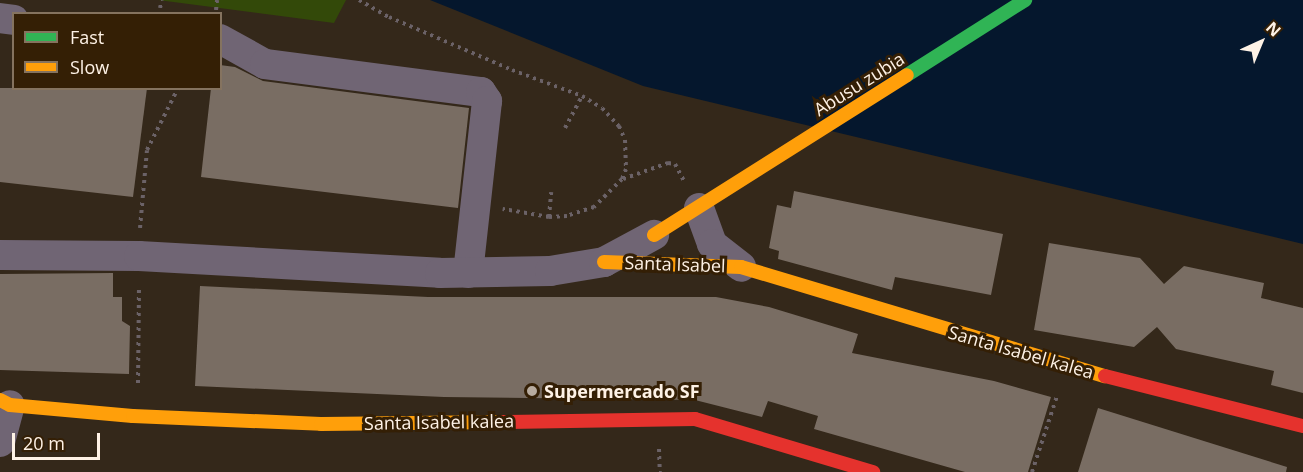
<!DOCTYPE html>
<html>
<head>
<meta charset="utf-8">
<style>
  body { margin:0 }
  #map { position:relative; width:1303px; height:472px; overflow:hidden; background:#34281a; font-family:"Open Sans",sans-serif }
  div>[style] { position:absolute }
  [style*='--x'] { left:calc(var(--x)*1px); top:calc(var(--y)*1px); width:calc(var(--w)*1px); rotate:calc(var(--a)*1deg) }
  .green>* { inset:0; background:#334909 }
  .water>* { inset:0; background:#05172d }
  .building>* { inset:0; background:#796d63 }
  .path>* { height:4px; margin-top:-2px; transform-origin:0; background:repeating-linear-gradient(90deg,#6b6267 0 3px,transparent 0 7.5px) }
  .street>* { height:30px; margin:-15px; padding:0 15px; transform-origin:15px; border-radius:15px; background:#706574 }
  .fast>* { height:14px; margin:-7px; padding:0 7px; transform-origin:7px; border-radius:7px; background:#30b455 }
  .slow>* { height:14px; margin:-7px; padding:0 7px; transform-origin:7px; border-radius:7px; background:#ff9f0a }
  .jam>* { height:14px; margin:-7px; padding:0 7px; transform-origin:7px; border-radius:7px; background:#e5322d }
  .dots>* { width:16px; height:16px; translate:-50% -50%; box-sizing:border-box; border:3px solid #341f05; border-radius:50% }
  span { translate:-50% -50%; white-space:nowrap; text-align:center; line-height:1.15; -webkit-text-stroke:6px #341f05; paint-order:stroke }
  .street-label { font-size:18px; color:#fef2e6 }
  .poi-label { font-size:18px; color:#fef2e6; font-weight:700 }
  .left { translate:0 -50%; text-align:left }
  .legend { position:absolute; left:12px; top:12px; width:210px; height:78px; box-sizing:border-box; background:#341f05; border:2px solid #85735f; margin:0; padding:8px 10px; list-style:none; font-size:18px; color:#fef2e6 }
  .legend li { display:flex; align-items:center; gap:12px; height:30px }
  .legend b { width:30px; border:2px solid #85735f }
  .north { position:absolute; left:1231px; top:12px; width:60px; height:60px; -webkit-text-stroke:4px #341f05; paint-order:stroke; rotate:44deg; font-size:16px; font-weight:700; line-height:24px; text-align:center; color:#fef2e6 }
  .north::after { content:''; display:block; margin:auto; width:21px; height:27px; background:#fef2e6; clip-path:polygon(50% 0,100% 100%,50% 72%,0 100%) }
  .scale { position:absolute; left:12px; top:433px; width:88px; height:27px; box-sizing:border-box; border:3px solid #fef2e6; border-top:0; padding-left:8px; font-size:18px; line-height:21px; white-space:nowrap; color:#fef2e6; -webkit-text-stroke:4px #341f05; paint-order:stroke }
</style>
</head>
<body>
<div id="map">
  <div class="green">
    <i style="clip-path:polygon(158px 0,346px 0,334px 23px)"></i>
  </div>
  <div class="water">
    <i style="clip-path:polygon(430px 0,1303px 0,1303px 244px,643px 86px)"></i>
  </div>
  <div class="building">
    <i style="clip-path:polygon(220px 65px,235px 67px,263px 81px,469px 108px,458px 208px,201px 177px,211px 88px,220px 88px)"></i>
    <i style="clip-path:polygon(0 88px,147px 88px,133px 197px,0 182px)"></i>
    <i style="clip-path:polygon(794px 191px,1003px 234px,991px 295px,895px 277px,892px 290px,778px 259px,779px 251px,769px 248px,777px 205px,791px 208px)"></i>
    <i style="clip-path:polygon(1049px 243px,1140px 258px,1164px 284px,1184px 266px,1264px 283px,1261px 298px,1303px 308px,1303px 393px,1271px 385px,1274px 371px,1176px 349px,1157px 327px,1134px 347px,1034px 330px)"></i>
    <i style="clip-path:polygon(113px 273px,113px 297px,122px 297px,122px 321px,130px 326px,129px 374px,0 370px,0 274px)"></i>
    <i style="clip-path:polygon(200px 286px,428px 297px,716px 297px,769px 307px,858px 334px,852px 353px,994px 381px,1051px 397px,1028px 472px,965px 472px,814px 429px,818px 416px,768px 401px,762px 417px,695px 400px,444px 397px,195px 386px)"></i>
    <i style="clip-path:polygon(1098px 408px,1287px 467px,1286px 472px,1078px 472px)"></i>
  </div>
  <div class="path">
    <i style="--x:359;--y:0;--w:34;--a:30"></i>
    <i style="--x:389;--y:17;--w:134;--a:23.3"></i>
    <i style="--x:512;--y:70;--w:75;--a:20.4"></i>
    <i style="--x:582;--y:96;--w:23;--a:31"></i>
    <i style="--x:602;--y:108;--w:25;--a:47"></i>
    <i style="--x:619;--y:126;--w:15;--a:67"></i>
    <i style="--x:625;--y:140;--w:29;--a:88"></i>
    <i style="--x:626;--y:169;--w:11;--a:112"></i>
    <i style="--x:622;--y:179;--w:40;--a:135"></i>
    <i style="--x:594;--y:207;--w:28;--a:162"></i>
    <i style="--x:567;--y:216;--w:18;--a:177"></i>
    <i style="--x:549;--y:217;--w:47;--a:-170.1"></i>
    <i style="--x:160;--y:8;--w:8;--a:-76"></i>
    <i style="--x:216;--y:10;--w:10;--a:-84"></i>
    <i style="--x:565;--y:128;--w:36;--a:-62"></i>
    <i style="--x:623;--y:179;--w:48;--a:-19.6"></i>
    <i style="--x:668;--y:163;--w:7;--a:8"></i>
    <i style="--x:675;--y:164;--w:19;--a:62"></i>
    <i style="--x:549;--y:217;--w:25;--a:-85"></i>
    <i style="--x:140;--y:228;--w:78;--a:-84.9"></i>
    <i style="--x:147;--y:150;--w:69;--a:-63.4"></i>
    <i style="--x:138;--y:383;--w:97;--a:-89.4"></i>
    <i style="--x:659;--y:449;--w:23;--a:88"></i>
    <i style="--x:1032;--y:472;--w:80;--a:-71.8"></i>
  </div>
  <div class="street">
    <i style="--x:0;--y:18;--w:14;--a:8"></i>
    <i style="--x:220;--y:39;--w:51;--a:29.1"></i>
    <i style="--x:265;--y:64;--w:218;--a:7.4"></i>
    <i style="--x:481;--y:92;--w:11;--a:56"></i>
    <i style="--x:487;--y:101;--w:173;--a:96.3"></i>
    <i style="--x:699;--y:208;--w:38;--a:70"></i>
    <i style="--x:712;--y:244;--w:37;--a:38"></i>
    <i style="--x:0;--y:255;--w:139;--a:0.4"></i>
    <i style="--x:139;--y:256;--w:301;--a:3.2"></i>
    <i style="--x:440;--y:273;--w:110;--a:-1"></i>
    <i style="--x:550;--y:271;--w:55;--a:-9.5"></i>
    <i style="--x:604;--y:262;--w:57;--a:-28.4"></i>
    <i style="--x:0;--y:442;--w:38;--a:-75"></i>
  </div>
  <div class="fast">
    <i style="--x:907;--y:75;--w:140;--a:-32.4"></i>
  </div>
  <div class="slow">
    <i style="--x:654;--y:235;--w:299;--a:-32.3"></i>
    <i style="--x:604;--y:262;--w:137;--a:2.1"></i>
    <i style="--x:741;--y:267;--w:380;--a:16.7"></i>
    <i style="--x:0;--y:400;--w:11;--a:27"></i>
    <i style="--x:10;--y:405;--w:123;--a:5.1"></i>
    <i style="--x:133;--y:416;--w:188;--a:2.4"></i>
    <i style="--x:321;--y:424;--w:182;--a:-0.6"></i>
  </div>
  <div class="jam">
    <i style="--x:1105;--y:376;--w:204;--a:14.2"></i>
    <i style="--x:503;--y:422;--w:192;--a:-0.9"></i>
    <i style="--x:695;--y:419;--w:186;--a:16.6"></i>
  </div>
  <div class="dots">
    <i style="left:532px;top:391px;background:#b7ab9f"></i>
  </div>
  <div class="street-label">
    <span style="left:859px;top:84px;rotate:-32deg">Abusu zubia</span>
    <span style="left:675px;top:264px;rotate:2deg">Santa Isabel</span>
    <span style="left:1021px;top:352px;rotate:16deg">Santa Isabel kalea</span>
    <span style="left:439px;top:422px;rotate:-1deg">Santa Isabel kalea</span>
  </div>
  <div class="poi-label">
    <span class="left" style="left:544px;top:391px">Supermercado SF</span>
  </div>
  <ul class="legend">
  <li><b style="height:8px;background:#30b455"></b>Fast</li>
  <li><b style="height:8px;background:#ff9f0a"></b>Slow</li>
  </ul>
  <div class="north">N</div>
  <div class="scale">20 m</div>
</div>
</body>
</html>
